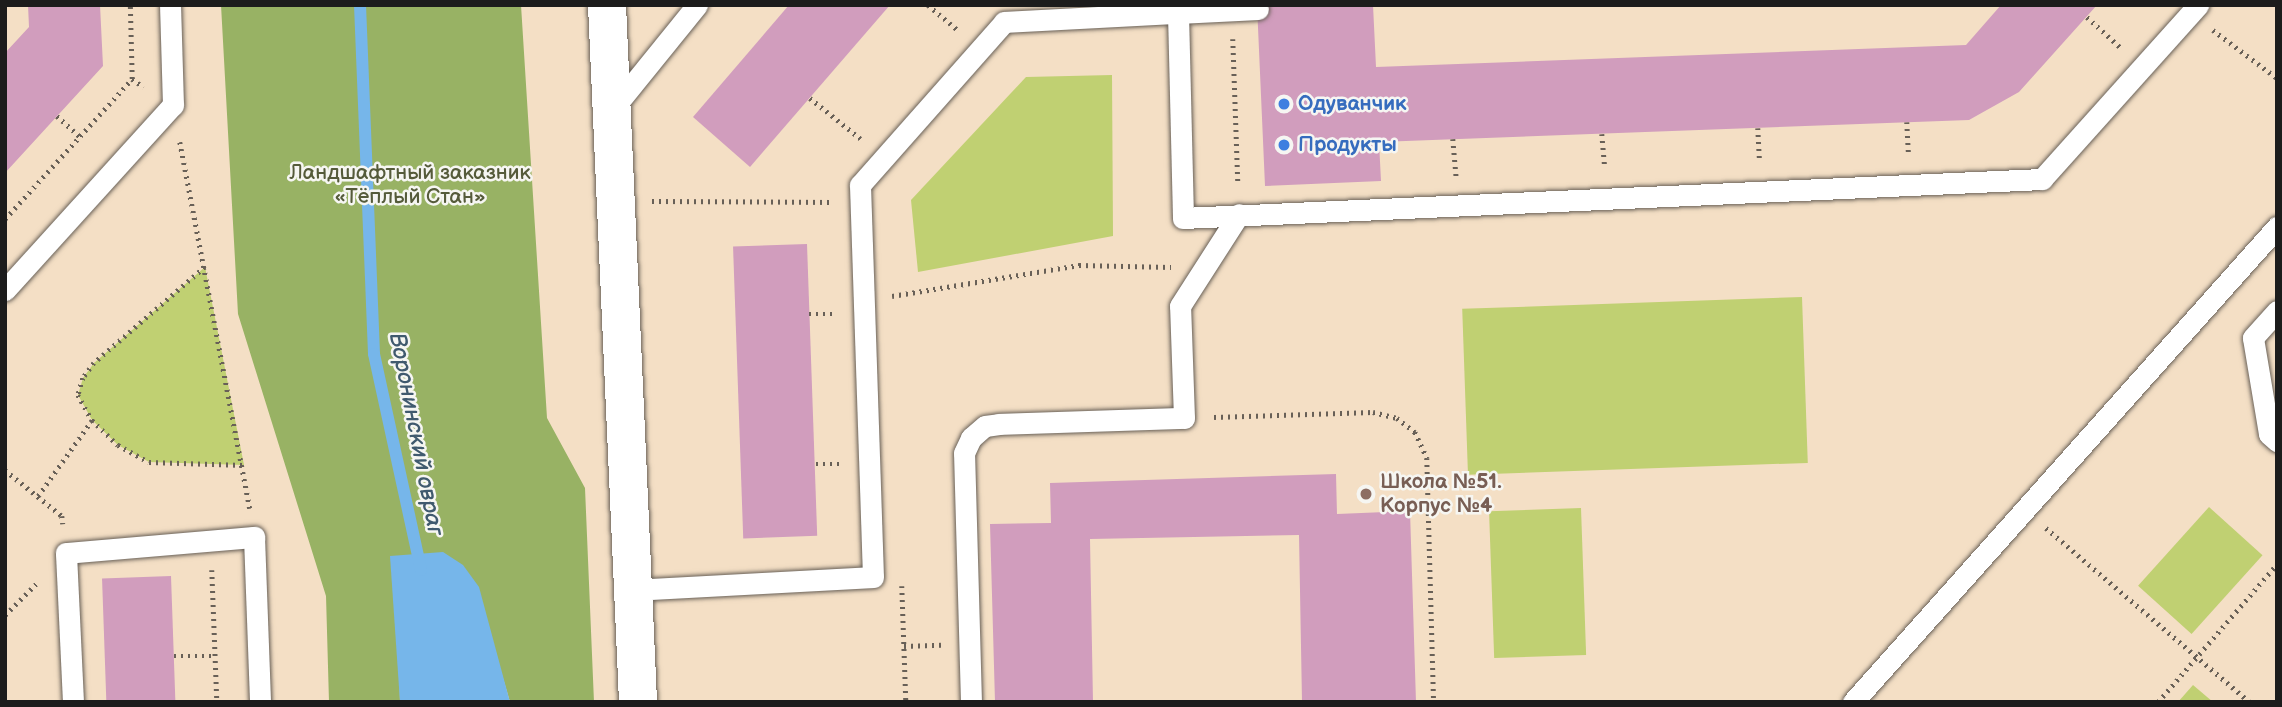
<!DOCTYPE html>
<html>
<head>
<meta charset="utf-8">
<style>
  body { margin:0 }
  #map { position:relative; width:2282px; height:707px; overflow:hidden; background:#f4dfc5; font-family:"Balsamiq Sans",sans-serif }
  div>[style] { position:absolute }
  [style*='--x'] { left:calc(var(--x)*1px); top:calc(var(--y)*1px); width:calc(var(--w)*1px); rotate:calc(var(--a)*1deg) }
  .green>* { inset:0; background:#c0d072; transform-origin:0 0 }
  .forest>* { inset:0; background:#98b264 }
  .water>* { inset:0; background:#76b6ea }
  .stream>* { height:12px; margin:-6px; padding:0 6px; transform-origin:6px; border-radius:6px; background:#76b6ea }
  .building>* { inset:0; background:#d19dbd; transform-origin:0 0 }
  .path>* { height:4.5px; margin-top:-2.25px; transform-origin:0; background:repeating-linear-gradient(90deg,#686057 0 2px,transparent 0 7px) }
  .roads { filter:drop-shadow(0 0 2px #686057) drop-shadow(0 0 2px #686057) }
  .service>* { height:21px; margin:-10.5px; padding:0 10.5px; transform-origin:10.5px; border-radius:10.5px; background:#fff }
  .minor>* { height:38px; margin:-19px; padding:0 19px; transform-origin:19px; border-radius:19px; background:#fff }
  .dots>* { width:19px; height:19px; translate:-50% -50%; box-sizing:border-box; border:4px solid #f6f6f2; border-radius:50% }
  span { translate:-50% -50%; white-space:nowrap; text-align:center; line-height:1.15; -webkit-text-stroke:5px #f6f6f2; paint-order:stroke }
  .shop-label { font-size:21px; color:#366cbe; font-weight:700 }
  .left { translate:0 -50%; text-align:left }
  .park-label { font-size:21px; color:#555b3a }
  .education-label { font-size:21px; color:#785e54; font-weight:700 }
  .water-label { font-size:23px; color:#405a6e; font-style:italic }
  .frame { position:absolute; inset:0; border:7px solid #1c1c1c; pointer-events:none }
</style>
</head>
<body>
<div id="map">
  <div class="green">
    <i style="clip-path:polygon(1112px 75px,1113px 236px,918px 272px,911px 200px,1026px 77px)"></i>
    <i style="clip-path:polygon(205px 267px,244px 465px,149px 462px,118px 445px,92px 420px,78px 395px,83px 378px,94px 363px)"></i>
    <i style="left:1802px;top:297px;width:166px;height:340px;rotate:88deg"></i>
    <i style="left:2209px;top:507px;width:72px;height:106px;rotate:42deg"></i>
    <i style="left:1581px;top:508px;width:147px;height:92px;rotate:88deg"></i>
    <i style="clip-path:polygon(2193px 685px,2213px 702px,2178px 702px)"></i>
  </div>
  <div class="forest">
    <i style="clip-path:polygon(221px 5px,521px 5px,547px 418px,585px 488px,594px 702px,510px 702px,489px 631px,399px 652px,400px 702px,329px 702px,326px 596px,238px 314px)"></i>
  </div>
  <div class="water">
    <i style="clip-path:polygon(443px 552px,463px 565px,479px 587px,510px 702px,400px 702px,390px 556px)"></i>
  </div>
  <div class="stream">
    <i style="--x:360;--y:5;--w:349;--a:87.7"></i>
    <i style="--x:374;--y:354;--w:221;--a:77.7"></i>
  </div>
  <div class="building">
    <i style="clip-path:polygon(28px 5px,100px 5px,103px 66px,5px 173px,5px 53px,29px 27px)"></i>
    <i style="clip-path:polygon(789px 5px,890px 5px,750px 167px,693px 117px)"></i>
    <i style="clip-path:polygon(1257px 5px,1373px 5px,1376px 67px,1966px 45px,2001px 5px,2097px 5px,2019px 92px,1969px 120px,1379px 142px,1381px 181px,1265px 186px)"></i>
    <i style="left:807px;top:244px;width:292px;height:74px;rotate:88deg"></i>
    <i style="clip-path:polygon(1336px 474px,1337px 514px,1410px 511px,1416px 702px,1302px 702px,1299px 535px,1090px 539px,1093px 702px,995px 702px,990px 524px,1051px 523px,1050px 483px)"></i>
    <i style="left:171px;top:576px;width:126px;height:69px;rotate:88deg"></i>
  </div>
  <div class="path">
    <i style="--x:928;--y:5;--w:38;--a:40"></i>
    <i style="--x:2087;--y:17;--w:45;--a:42.3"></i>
    <i style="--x:2213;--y:30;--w:80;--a:36.9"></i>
    <i style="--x:1233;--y:39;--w:146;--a:88"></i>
    <i style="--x:132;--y:79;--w:14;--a:34"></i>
    <i style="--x:810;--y:98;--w:65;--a:38.8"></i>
    <i style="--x:57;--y:116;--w:31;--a:42"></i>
    <i style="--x:1907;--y:122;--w:34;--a:87"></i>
    <i style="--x:1758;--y:128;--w:34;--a:87"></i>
    <i style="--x:1602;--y:134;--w:34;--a:85"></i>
    <i style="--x:1453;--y:139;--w:38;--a:85"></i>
    <i style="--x:180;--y:142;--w:373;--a:79.2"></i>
    <i style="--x:652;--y:201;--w:180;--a:0.3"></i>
    <i style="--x:5;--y:219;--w:189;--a:-47.8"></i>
    <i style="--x:132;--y:79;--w:74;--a:-91.5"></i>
    <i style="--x:205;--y:267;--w:147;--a:139.1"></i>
    <i style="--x:94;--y:363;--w:19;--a:126"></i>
    <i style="--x:83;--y:378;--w:18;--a:106"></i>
    <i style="--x:78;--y:395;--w:29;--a:61"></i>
    <i style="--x:92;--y:420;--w:36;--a:44"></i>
    <i style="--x:118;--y:445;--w:35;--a:29"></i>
    <i style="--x:149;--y:462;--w:95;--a:1.8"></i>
    <i style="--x:892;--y:296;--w:190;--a:-9.4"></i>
    <i style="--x:1079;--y:265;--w:92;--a:1.2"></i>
    <i style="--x:809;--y:314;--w:27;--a:0"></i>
    <i style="--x:1214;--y:417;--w:159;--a:-1.8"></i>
    <i style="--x:1373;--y:412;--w:25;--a:14"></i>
    <i style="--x:1397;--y:418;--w:23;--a:38"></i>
    <i style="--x:1415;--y:432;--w:29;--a:65"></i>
    <i style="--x:1427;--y:458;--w:244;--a:88.4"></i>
    <i style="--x:816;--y:464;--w:23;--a:0"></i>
    <i style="--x:5;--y:470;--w:73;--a:38.9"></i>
    <i style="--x:62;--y:516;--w:8;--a:83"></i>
    <i style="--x:38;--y:496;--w:93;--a:-54.6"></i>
    <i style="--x:2046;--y:528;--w:268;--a:40.5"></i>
    <i style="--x:212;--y:570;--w:132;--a:87.8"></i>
    <i style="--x:902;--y:586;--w:116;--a:88"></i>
    <i style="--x:5;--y:615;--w:45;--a:-45"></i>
    <i style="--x:904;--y:646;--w:37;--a:-2"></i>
    <i style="--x:174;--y:656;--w:41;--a:0"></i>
    <i style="--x:2158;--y:702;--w:182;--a:-49.2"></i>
  </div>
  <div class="roads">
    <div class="service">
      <i style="--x:1178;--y:13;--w:80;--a:-2.9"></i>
      <i style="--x:612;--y:110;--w:135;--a:-51"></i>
      <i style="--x:5;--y:290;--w:250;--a:-47.8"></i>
      <i style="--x:173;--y:105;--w:100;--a:-91.7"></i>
      <i style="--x:2277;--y:311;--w:36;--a:132"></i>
      <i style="--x:2253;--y:338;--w:97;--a:80.5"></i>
      <i style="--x:2269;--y:434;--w:11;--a:41"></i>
      <i style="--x:633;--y:590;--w:240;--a:-3.1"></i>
      <i style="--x:873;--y:577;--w:392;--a:-91.9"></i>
      <i style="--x:860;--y:185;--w:217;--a:-48.5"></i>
      <i style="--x:1004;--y:22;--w:174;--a:-3"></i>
      <i style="--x:1178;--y:13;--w:205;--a:88.6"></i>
      <i style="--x:1183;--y:218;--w:860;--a:-2.6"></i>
      <i style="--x:2042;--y:179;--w:234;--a:-48.1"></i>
      <i style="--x:73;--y:702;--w:149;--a:-92.7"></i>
      <i style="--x:66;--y:553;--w:189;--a:-4.9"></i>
      <i style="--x:254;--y:537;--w:165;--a:87.9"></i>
      <i style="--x:971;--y:702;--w:249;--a:-91.6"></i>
      <i style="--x:964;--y:453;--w:17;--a:-65"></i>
      <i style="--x:971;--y:438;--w:18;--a:-41"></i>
      <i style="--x:985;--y:426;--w:14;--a:-8"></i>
      <i style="--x:999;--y:424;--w:185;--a:-1.9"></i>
      <i style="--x:1184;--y:418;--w:112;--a:-92"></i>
      <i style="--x:1180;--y:306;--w:109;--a:-57.3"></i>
      <i style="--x:1853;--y:702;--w:637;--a:-48.25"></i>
    </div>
    <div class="minor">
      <i style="--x:607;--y:5;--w:698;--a:87.45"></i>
    </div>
  </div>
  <div class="dots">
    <i style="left:1284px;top:104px;background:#3f7fe0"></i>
    <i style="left:1284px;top:145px;background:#3f7fe0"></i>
    <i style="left:1366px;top:494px;background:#8d6e63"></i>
  </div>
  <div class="shop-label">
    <span class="left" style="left:1298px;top:104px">Одуванчик</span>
    <span class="left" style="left:1298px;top:145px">Продукты</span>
  </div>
  <div class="park-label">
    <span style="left:410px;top:185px">Ландшафтный заказник<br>«Тёплый Стан»</span>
  </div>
  <div class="education-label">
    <span class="left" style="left:1380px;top:494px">Школа №51.<br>Корпус №4</span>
  </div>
  <div class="water-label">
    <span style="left:416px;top:434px;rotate:79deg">Воронинский овраг</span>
  </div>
  <div class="frame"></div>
</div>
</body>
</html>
